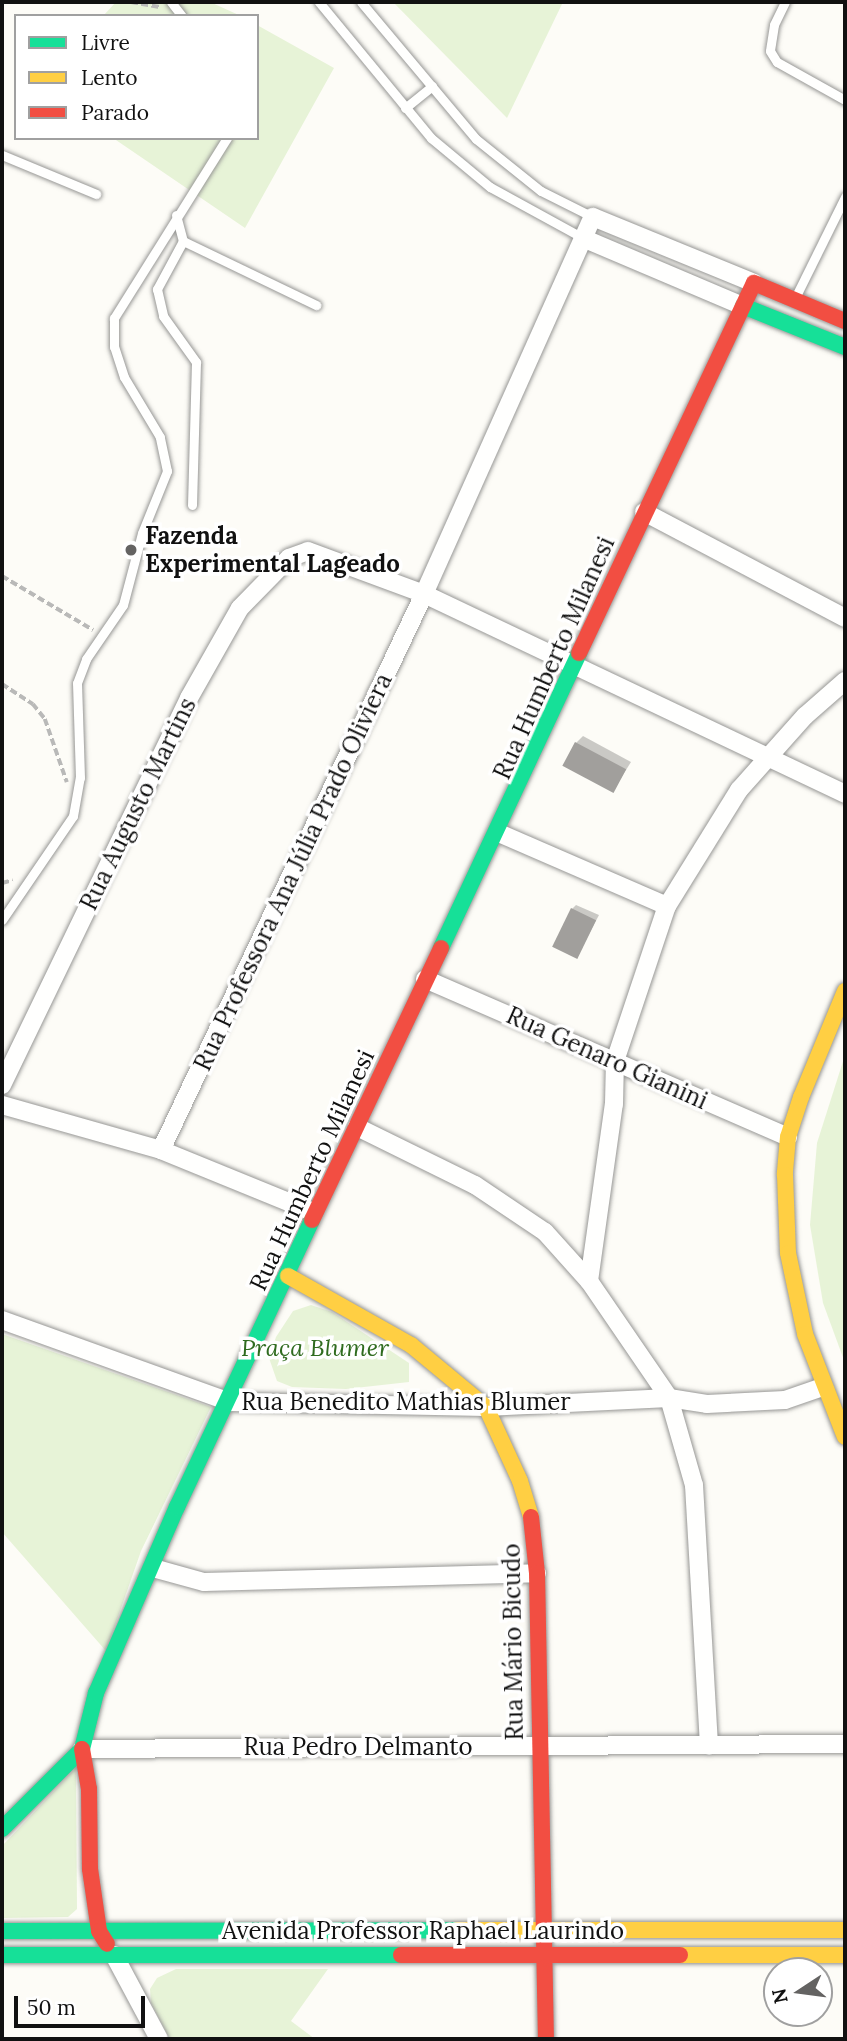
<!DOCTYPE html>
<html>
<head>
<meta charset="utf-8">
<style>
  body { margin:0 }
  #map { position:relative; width:847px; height:2041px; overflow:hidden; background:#fdfcf7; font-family:Lora,serif }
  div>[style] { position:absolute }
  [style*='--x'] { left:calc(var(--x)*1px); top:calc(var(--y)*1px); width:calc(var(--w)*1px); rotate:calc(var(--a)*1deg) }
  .green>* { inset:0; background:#e7f3d7 }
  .shadow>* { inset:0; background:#0003 }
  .building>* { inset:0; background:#a19f9c; transform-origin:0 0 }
  .path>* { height:3.5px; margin-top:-1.75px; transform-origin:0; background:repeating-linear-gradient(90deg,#b9b9b8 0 7px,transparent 0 10.5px) }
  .roads { filter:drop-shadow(0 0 2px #979795) drop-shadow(0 0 2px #979795) }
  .lane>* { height:9px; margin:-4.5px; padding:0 4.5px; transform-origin:4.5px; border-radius:4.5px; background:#fffffe }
  .street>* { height:18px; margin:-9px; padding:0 9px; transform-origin:9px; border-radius:9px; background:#fffffe }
  .fast>* { height:16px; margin:-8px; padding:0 8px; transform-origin:8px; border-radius:8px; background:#16e098 }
  .slow>* { height:16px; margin:-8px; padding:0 8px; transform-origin:8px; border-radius:8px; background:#ffcf43 }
  .jam>* { height:16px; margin:-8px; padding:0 8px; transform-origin:8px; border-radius:8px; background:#f24e42 }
  .dots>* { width:19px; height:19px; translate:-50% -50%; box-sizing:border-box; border:4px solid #fff; border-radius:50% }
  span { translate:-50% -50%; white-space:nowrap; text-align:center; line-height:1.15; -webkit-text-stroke:7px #fff; paint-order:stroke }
  .poi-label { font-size:24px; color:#111; font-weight:700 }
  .left { translate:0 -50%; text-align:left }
  .street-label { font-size:24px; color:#111 }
  .park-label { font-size:24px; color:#2f6b1f; font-style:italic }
  .frame { position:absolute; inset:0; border:4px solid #111; pointer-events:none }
  .legend { position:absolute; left:14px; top:14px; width:245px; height:126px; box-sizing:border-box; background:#fff; border:2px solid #a0a0a0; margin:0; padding:9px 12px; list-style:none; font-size:21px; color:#111 }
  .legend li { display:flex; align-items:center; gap:14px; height:35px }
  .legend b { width:35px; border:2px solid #a0a0a0 }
  .north { position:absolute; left:763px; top:1957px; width:70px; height:70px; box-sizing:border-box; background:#fff; border:2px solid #a0a0a0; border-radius:50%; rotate:257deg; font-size:19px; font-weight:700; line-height:28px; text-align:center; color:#111 }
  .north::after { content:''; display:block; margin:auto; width:24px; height:32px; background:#646362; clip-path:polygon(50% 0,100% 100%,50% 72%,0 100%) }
  .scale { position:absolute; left:14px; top:1996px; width:131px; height:32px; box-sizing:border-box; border:4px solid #111; border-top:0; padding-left:9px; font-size:21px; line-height:24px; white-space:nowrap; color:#111; -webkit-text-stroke:5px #fff; paint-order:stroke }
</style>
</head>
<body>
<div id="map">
  <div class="green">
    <i style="clip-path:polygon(116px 2px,210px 2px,241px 16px,103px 16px)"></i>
    <i style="clip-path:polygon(393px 2px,563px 2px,507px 118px)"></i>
    <i style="clip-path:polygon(257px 25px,334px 68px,245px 228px,113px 138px,257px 138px)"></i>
    <i style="clip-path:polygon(845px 1055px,845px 1363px,823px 1303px,810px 1225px,817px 1143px)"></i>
    <i style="clip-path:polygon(311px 1305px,332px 1312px,409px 1363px,409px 1382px,346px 1389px,292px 1387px,277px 1381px,269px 1358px,276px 1337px,293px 1311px)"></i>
    <i style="clip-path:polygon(2px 1334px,211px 1407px,141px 1551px,106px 1651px,2px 1532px)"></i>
    <i style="clip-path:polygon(76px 1768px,77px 1909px,68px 1917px,2px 1918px,2px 1846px)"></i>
    <i style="clip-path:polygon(176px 1969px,328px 1969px,291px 2021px,315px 2039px,170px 2039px,151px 2003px,150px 1989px,157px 1978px)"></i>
  </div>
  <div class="shadow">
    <i style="clip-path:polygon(583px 736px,631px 762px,613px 791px,576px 743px)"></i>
    <i style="clip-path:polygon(576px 905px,599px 915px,577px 957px,572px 909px)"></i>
  </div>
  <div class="building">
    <i style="left:575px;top:742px;width:58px;height:27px;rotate:28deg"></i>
    <i style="left:571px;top:908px;width:28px;height:43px;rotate:26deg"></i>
  </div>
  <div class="path">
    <i style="--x:131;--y:2;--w:29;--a:10"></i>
    <i style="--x:2;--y:576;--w:106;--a:30.7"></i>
    <i style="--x:2;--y:684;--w:37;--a:33"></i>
    <i style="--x:33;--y:704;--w:19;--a:51"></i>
    <i style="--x:45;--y:719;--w:67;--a:70.8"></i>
    <i style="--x:2;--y:883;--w:11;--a:-15"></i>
  </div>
  <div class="roads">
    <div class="lane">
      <i style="--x:171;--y:2;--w:18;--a:52"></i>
      <i style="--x:319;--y:2;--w:176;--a:50.5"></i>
      <i style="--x:431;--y:138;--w:77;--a:39.7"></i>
      <i style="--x:490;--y:187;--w:108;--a:28.7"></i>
      <i style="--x:361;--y:2;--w:179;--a:50"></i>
      <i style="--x:476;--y:139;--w:83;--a:38.7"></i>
      <i style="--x:541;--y:191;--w:58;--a:26.6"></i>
      <i style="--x:785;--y:2;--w:25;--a:116"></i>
      <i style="--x:774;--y:25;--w:26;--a:99"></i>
      <i style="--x:770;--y:51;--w:13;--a:58"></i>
      <i style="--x:777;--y:62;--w:78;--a:29.2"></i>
      <i style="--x:405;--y:108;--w:35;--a:-39"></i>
      <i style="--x:2;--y:155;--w:102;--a:22.5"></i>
      <i style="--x:176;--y:215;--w:27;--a:75"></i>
      <i style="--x:183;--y:241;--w:55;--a:118.4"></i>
      <i style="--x:157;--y:289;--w:28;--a:77"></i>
      <i style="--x:163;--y:316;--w:57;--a:54.3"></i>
      <i style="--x:196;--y:362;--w:143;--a:91.6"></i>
      <i style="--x:183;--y:241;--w:148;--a:25.7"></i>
      <i style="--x:795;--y:298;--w:113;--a:-63.7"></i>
      <i style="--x:2;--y:920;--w:126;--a:-55.7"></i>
      <i style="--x:73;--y:816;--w:39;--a:-80"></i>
      <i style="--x:80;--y:778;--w:95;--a:-91.8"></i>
      <i style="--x:77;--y:683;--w:26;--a:-69"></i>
      <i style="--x:86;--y:659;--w:65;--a:-55.6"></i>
      <i style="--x:123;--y:605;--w:74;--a:-75.2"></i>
      <i style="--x:142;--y:533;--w:67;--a:-68"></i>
      <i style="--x:167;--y:471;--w:35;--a:-102"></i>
      <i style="--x:160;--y:437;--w:70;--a:-121"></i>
      <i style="--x:124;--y:377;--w:32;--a:-108"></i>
      <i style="--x:114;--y:347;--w:29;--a:-90"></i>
      <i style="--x:114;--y:318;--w:213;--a:-57.9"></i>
    </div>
    <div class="street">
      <i style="--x:585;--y:239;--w:172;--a:23"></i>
      <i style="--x:644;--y:512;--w:227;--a:27.8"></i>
      <i style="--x:499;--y:833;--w:183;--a:23.5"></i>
      <i style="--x:425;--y:979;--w:396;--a:23.5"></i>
      <i style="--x:2;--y:1085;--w:430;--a:-64.2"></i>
      <i style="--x:189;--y:698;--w:103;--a:-60.5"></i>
      <i style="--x:240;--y:608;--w:70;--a:-45.6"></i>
      <i style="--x:289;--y:558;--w:20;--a:-20"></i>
      <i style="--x:308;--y:551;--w:124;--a:20.3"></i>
      <i style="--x:424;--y:594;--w:466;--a:25.4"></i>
      <i style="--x:2;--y:1105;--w:165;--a:15.8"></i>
      <i style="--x:161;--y:1150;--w:164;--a:22.2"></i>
      <i style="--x:357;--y:1127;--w:131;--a:26.2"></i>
      <i style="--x:475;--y:1185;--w:84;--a:33.9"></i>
      <i style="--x:545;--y:1232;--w:66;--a:48.1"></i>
      <i style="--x:589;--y:1281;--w:142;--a:55.6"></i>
      <i style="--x:669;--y:1398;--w:91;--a:74"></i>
      <i style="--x:694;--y:1485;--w:261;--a:86.7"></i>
      <i style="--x:161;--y:1150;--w:615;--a:-64.68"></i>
      <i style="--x:424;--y:594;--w:413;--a:-65.9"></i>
      <i style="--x:593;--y:217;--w:174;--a:22.3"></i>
      <i style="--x:589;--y:1281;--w:179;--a:-82"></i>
      <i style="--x:614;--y:1104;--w:43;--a:-88.7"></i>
      <i style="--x:615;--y:1061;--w:163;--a:-71.5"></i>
      <i style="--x:667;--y:906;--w:137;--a:-58.2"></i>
      <i style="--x:739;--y:790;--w:99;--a:-48.3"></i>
      <i style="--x:805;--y:716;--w:53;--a:-41.2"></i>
      <i style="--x:2;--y:1320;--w:242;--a:19.8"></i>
      <i style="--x:230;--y:1402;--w:256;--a:1.1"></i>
      <i style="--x:486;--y:1407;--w:183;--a:-2.8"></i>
      <i style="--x:669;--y:1398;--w:38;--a:9"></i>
      <i style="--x:707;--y:1404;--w:78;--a:-2.9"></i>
      <i style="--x:785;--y:1400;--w:39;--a:-19"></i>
      <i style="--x:153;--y:1568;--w:53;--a:15.4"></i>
      <i style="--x:204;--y:1582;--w:333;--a:-1.5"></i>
      <i style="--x:82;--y:1749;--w:763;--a:-0.38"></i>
      <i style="--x:114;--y:1955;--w:95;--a:61.8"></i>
    </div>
    <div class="fast">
      <i style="--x:743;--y:306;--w:110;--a:21.9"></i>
      <i style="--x:441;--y:948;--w:326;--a:-64.9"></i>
      <i style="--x:2;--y:1829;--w:113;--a:-45"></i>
      <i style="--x:82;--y:1749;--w:58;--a:-76"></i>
      <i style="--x:96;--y:1693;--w:203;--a:-66.5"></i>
      <i style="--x:177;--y:1507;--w:317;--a:-64.8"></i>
      <i style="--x:2;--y:1931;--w:456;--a:-0.1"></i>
      <i style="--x:2;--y:1955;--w:399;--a:0"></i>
    </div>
    <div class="slow">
      <i style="--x:845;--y:991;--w:115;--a:112.5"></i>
      <i style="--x:801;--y:1097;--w:42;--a:108"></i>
      <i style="--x:788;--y:1137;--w:38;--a:95"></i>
      <i style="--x:785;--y:1175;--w:78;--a:87.8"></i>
      <i style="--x:788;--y:1253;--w:83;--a:78.1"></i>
      <i style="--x:805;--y:1334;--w:110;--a:68.8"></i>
      <i style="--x:288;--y:1276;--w:141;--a:29.3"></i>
      <i style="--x:411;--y:1345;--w:97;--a:39.6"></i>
      <i style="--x:486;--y:1407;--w:81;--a:65.3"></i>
      <i style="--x:520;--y:1481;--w:38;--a:73"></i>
      <i style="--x:458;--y:1930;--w:387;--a:0"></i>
      <i style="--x:680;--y:1955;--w:165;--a:0"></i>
    </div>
    <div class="jam">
      <i style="--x:579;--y:653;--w:409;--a:-64.7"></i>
      <i style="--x:754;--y:283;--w:99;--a:22.7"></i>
      <i style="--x:312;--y:1220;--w:301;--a:-64.6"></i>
      <i style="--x:531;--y:1517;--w:56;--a:83.9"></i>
      <i style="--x:537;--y:1573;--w:466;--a:88.9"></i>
      <i style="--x:82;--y:1749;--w:41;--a:80.1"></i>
      <i style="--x:89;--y:1789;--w:80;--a:89.3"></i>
      <i style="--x:90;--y:1869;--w:63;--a:81.7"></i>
      <i style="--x:99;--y:1931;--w:15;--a:58"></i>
      <i style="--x:401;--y:1955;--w:279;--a:0"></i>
    </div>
  </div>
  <div class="dots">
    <i style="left:131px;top:550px;background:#646362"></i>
  </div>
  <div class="poi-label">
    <span class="left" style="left:145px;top:550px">Fazenda<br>Experimental Lageado</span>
  </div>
  <div class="street-label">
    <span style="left:554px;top:658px;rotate:-66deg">Rua Humberto Milanesi</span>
    <span style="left:138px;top:804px;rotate:-64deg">Rua Augusto Martins</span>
    <span style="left:293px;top:872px;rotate:-65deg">Rua Professora Ana Júlia Prado Oliviera</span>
    <span style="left:607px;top:1058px;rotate:24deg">Rua Genaro Gianini</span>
    <span style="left:312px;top:1170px;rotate:-65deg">Rua Humberto Milanesi</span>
    <span style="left:406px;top:1402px">Rua Benedito Mathias Blumer</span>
    <span style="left:513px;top:1642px;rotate:-91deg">Rua Mário Bicudo</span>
    <span style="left:358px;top:1747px">Rua Pedro Delmanto</span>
    <span style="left:423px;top:1931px">Avenida Professor Raphael Laurindo</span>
  </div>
  <div class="park-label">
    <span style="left:315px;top:1348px">Praça Blumer</span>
  </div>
  <div class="frame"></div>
  <ul class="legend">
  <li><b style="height:9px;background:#16e098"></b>Livre</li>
  <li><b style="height:9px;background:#ffcf43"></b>Lento</li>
  <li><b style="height:9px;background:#f24e42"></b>Parado</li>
  </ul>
  <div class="north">N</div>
  <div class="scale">50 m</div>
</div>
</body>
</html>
